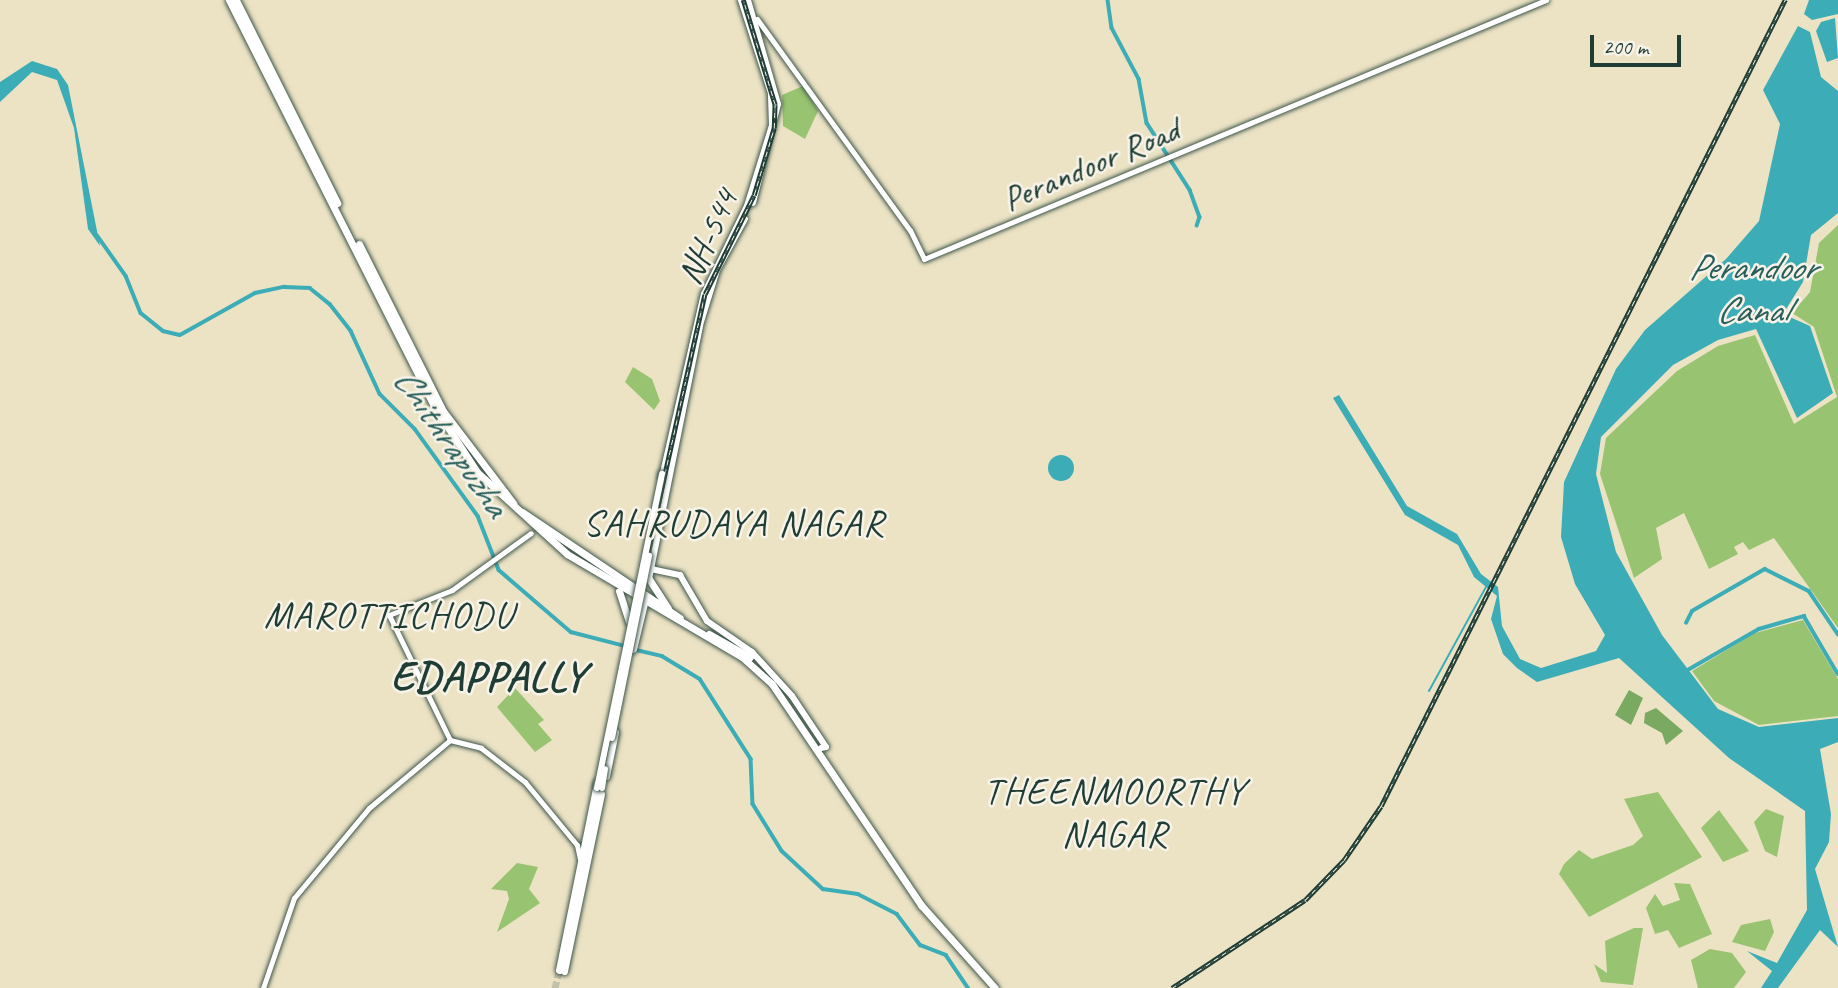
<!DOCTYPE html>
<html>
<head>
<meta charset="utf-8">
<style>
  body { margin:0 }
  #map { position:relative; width:1838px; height:988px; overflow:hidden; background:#ece3c5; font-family:Caveat,sans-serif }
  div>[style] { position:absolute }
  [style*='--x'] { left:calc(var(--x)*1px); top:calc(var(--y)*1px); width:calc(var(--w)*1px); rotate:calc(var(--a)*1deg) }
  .green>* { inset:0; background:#98c370 }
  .forest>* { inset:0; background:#7aa962 }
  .water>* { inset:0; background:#3cadb6 }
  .round { border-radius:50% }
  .stream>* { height:2px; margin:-1px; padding:0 1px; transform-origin:1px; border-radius:1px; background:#3cadb6 }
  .canal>* { height:3.5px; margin:-1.75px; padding:0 1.75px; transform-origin:1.75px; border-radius:1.75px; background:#3cadb6 }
  .trunk-tunnel>* { height:7px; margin-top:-3.5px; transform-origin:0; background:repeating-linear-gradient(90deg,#c3c2a8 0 7px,transparent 0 10.5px) }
  .roads { filter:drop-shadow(0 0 2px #3e564a) drop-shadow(0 0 2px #3e564a) }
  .secondary>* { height:5px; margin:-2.5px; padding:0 2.5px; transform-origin:2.5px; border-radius:2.5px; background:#fff }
  .primary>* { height:6px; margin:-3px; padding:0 3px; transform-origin:3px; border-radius:3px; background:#fff }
  .trunk>* { height:7px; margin:-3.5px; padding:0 3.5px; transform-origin:3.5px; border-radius:3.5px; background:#fff }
  .rail>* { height:4.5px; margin-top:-2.25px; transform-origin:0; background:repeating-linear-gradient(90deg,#f7f3e8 0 5px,#1f3d34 0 10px); box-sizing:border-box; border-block:2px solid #1f3d34 }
  .bridges { filter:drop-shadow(0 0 2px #3e564a) drop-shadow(0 0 2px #3e564a) }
  .primary-bridge>* { height:6px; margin:-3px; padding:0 3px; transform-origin:3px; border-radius:3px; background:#fff }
  span { translate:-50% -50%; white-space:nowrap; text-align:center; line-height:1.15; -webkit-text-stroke:5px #f7f3e8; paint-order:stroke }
  .street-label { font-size:35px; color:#1f3d34 }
  .water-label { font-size:37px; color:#285f5b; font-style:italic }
  .neighbourhood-label { font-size:37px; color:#1f3d34; letter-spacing:2px }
  .district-label { font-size:42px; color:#1f3d34; font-weight:700; letter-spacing:2px }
  .scale { position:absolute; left:1590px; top:35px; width:91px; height:32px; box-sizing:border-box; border:4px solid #1f3d34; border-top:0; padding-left:9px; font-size:21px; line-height:24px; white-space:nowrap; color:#1f3d34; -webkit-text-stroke:5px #f7f3e8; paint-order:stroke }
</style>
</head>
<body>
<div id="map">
  <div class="green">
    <i style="clip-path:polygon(803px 86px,818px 111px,805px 139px,783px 126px,782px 95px)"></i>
    <i style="clip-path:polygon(1838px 225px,1838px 628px,1774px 538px,1749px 550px,1743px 542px,1734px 547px,1738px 554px,1709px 569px,1684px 513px,1656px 528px,1662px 559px,1634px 578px,1600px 474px,1606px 438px,1677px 371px,1718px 346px,1755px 335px,1794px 424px,1837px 397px,1814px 327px,1792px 313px,1810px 292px,1819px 243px)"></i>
    <i style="clip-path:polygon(633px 367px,652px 379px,660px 401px,654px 410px,625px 382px)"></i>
    <i style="clip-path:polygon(1803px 620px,1838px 679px,1838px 716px,1759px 725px,1714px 701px,1692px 671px,1755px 633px)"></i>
    <i style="clip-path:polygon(515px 688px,544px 720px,538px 724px,552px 740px,535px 752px,497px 707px)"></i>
    <i style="clip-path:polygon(1658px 792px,1702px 857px,1589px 917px,1559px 874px,1564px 864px,1579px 850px,1592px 859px,1633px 845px,1643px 836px,1624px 799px)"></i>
    <i style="clip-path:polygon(1766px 809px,1784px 816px,1777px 857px,1765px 851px,1754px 822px)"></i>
    <i style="clip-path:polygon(1719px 810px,1749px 851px,1723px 862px,1701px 828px)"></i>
    <i style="clip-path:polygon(517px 863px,538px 867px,529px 889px,540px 903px,497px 932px,509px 899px,507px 891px,491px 889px)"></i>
    <i style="clip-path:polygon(1674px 883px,1690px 884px,1712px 934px,1679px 948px,1668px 930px,1655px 934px,1646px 908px,1655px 894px,1663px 906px,1680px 900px)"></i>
    <i style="clip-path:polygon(1770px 919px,1774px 932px,1765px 951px,1732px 942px,1741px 925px)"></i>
    <i style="clip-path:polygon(1634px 928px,1643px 928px,1633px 985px,1601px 982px,1594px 964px,1607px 973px,1605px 941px)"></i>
    <i style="clip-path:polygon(1710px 949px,1732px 953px,1746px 972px,1734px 988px,1698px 988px,1691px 960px)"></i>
  </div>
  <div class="forest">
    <i style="clip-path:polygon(1629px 690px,1643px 698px,1631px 725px,1615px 715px)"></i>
    <i style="clip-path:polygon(1656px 708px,1683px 731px,1666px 745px,1662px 733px,1644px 723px,1645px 713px)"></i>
  </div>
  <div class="water">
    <i style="clip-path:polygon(1809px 0,1838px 0,1838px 14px,1812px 20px,1804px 14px)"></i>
    <i style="clip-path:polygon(1835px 18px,1838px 58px,1827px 62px,1816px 31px,1821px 22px)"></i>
    <i style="clip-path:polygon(1798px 26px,1810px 32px,1821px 77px,1838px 91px,1838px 213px,1811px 235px,1803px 282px,1783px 314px,1810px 326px,1833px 393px,1797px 418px,1756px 329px,1718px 340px,1673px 365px,1601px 437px,1596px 474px,1616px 552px,1662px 635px,1718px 709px,1759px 727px,1838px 718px,1838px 742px,1820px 749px,1831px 814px,1829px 842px,1815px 869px,1838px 947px,1820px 930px,1778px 988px,1761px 988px,1772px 971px,1747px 951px,1777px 963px,1807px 910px,1805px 811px,1729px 758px,1619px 658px,1537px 682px,1517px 668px,1503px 654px,1491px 619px,1497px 596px,1474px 577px,1458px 545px,1405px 515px,1333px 398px,1339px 395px,1407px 506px,1457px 534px,1481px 574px,1498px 587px,1502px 626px,1520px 659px,1541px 668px,1596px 651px,1605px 635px,1575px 584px,1561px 537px,1564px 482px,1616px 369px,1645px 330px,1726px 259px,1759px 221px,1780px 124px,1763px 90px)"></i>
    <i style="clip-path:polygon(32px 61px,57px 69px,68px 85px,100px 246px,88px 229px,74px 128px,57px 80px,32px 72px,0 102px,0 82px)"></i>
    <i class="round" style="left:1048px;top:455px;width:26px;height:26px"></i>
  </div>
  <div class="stream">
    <i style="--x:1429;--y:691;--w:119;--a:-61.3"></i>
  </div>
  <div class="canal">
    <i style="--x:1108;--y:0;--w:28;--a:82"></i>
    <i style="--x:1112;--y:28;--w:58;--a:62.1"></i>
    <i style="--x:1139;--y:79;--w:45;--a:79.7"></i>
    <i style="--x:1147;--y:123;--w:80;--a:57.3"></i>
    <i style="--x:1190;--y:190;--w:29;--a:70"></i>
    <i style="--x:1200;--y:217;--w:9;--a:108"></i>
    <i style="--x:97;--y:235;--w:50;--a:54.7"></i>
    <i style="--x:126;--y:276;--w:40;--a:68"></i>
    <i style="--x:141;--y:313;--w:28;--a:39"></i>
    <i style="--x:163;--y:331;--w:17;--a:13"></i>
    <i style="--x:180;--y:335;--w:86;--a:-29.2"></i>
    <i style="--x:255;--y:293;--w:30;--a:-12"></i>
    <i style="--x:284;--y:287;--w:26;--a:2"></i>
    <i style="--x:310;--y:288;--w:26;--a:39"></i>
    <i style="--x:330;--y:304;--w:34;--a:52"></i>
    <i style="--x:351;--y:331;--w:69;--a:65.3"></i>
    <i style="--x:380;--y:394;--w:49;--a:45"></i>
    <i style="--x:415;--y:429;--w:107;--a:54.1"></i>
    <i style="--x:478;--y:516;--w:58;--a:68.7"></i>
    <i style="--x:499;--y:570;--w:95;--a:40.7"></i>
    <i style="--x:571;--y:632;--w:56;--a:14.5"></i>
    <i style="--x:1686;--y:623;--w:13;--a:-63"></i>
    <i style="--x:1692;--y:611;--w:84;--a:-29.9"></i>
    <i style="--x:1765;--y:569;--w:49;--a:26.6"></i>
    <i style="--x:1809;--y:591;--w:52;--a:56"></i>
    <i style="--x:632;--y:649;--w:31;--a:13"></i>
    <i style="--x:662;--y:656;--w:44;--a:31.2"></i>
    <i style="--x:700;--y:679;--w:95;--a:57.5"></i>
    <i style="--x:751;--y:759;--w:45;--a:87.5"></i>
    <i style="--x:753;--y:804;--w:55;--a:58.3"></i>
    <i style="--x:782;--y:851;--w:56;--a:42.8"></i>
    <i style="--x:823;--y:889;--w:35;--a:8"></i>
    <i style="--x:858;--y:894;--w:44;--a:27.1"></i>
    <i style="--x:897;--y:914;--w:39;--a:53"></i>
    <i style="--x:920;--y:945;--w:28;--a:21"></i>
    <i style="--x:946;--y:955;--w:40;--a:56"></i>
    <i style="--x:1686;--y:671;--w:84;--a:-29.9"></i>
    <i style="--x:1759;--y:629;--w:47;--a:-16.1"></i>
    <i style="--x:1804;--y:616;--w:67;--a:59.6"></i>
  </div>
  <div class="trunk-tunnel">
    <i style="--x:555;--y:988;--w:18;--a:-77"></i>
  </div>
  <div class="roads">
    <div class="secondary">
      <i style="--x:757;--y:19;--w:261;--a:54.1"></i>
      <i style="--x:910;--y:230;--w:32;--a:64"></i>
      <i style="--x:924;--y:259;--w:674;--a:-22.61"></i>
      <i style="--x:450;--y:740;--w:139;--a:-116"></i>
      <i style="--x:389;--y:615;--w:68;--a:-21.6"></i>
      <i style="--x:452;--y:590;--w:97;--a:-35.8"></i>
      <i style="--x:263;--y:988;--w:95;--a:-71"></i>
      <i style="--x:294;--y:898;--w:117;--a:-50.2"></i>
      <i style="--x:369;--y:808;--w:106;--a:-40"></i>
      <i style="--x:450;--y:740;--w:32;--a:14"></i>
      <i style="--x:481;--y:748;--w:56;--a:37.7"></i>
      <i style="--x:525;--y:782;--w:82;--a:50.5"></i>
      <i style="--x:577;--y:845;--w:14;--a:78"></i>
    </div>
    <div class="primary">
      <i style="--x:748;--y:0;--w:108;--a:73.9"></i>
      <i style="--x:778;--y:104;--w:102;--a:104.2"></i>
      <i style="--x:662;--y:477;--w:188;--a:-77.1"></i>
      <i style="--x:704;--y:294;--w:98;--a:-64"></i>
      <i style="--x:747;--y:206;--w:85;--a:-72.8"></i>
      <i style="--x:772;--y:125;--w:32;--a:-92"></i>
      <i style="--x:771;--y:93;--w:98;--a:-107.9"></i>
      <i style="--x:651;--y:569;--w:30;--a:12"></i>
      <i style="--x:680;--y:575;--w:53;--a:59.6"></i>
      <i style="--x:707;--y:621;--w:55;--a:34.6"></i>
      <i style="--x:752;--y:652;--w:59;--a:47.7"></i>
      <i style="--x:792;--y:696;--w:61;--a:56.3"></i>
      <i style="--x:826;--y:747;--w:5;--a:169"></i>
      <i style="--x:649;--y:579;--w:259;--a:-78.6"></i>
      <i style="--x:700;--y:325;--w:58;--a:-72.8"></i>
      <i style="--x:717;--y:270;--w:58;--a:-61.2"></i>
    </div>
    <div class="trunk">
      <i style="--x:229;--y:0;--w:455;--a:63.2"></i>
      <i style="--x:434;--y:406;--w:79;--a:56.9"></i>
      <i style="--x:477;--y:472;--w:122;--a:42.3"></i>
      <i style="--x:567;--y:554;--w:203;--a:30.5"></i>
      <i style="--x:742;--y:657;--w:40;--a:42"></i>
      <i style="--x:772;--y:684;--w:267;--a:56"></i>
      <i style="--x:921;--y:905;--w:111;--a:48.3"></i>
      <i style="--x:236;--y:0;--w:227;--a:63.5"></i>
      <i style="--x:359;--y:244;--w:187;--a:63.3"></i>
      <i style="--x:443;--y:411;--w:116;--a:52.7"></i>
      <i style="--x:522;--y:512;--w:190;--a:33.9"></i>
      <i style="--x:649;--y:579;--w:35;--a:57"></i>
      <i style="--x:619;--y:591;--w:32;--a:72"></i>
      <i style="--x:709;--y:634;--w:47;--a:29.3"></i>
      <i style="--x:633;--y:649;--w:51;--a:-76.5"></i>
      <i style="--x:606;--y:776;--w:45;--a:-78.4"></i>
      <i style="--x:559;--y:970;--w:191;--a:-78.5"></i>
      <i style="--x:564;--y:971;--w:181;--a:-78.2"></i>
    </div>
  </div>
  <div class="rail">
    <i style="--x:628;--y:640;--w:354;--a:-77.5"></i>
    <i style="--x:705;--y:294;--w:110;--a:-63.7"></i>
    <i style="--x:754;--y:195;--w:70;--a:-73.4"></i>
    <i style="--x:774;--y:128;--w:23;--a:-88"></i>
    <i style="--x:775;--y:105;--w:110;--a:-106.9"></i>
    <i style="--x:1172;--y:988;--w:159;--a:-33.5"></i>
    <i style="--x:1305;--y:900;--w:56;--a:-45.7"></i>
    <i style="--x:1344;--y:860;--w:65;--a:-55.6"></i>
    <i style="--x:1381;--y:806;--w:902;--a:-63.38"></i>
  </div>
  <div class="bridges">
    <div class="primary-bridge">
      <i style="--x:612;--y:738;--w:186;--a:-78.5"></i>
      <i style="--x:597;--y:788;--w:321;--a:-78.3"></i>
      <i style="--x:602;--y:788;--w:19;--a:-81"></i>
    </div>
  </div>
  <div class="street-label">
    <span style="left:1091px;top:165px;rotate:-23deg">Perandoor Road</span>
    <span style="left:708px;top:237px;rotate:-66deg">NH-544</span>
  </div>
  <div class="water-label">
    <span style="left:1752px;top:289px">Perandoor<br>Canal</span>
    <span style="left:451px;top:442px;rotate:55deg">Chithrapuzha</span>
  </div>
  <div class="neighbourhood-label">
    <span style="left:734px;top:523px">SAHRUDAYA NAGAR</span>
    <span style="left:389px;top:615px">MAROTTICHODU</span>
    <span style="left:1115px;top:813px">THEENMOORTHY<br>NAGAR</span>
  </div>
  <div class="district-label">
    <span style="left:489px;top:677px">EDAPPALLY</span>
  </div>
  <div class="scale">200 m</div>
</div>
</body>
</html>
